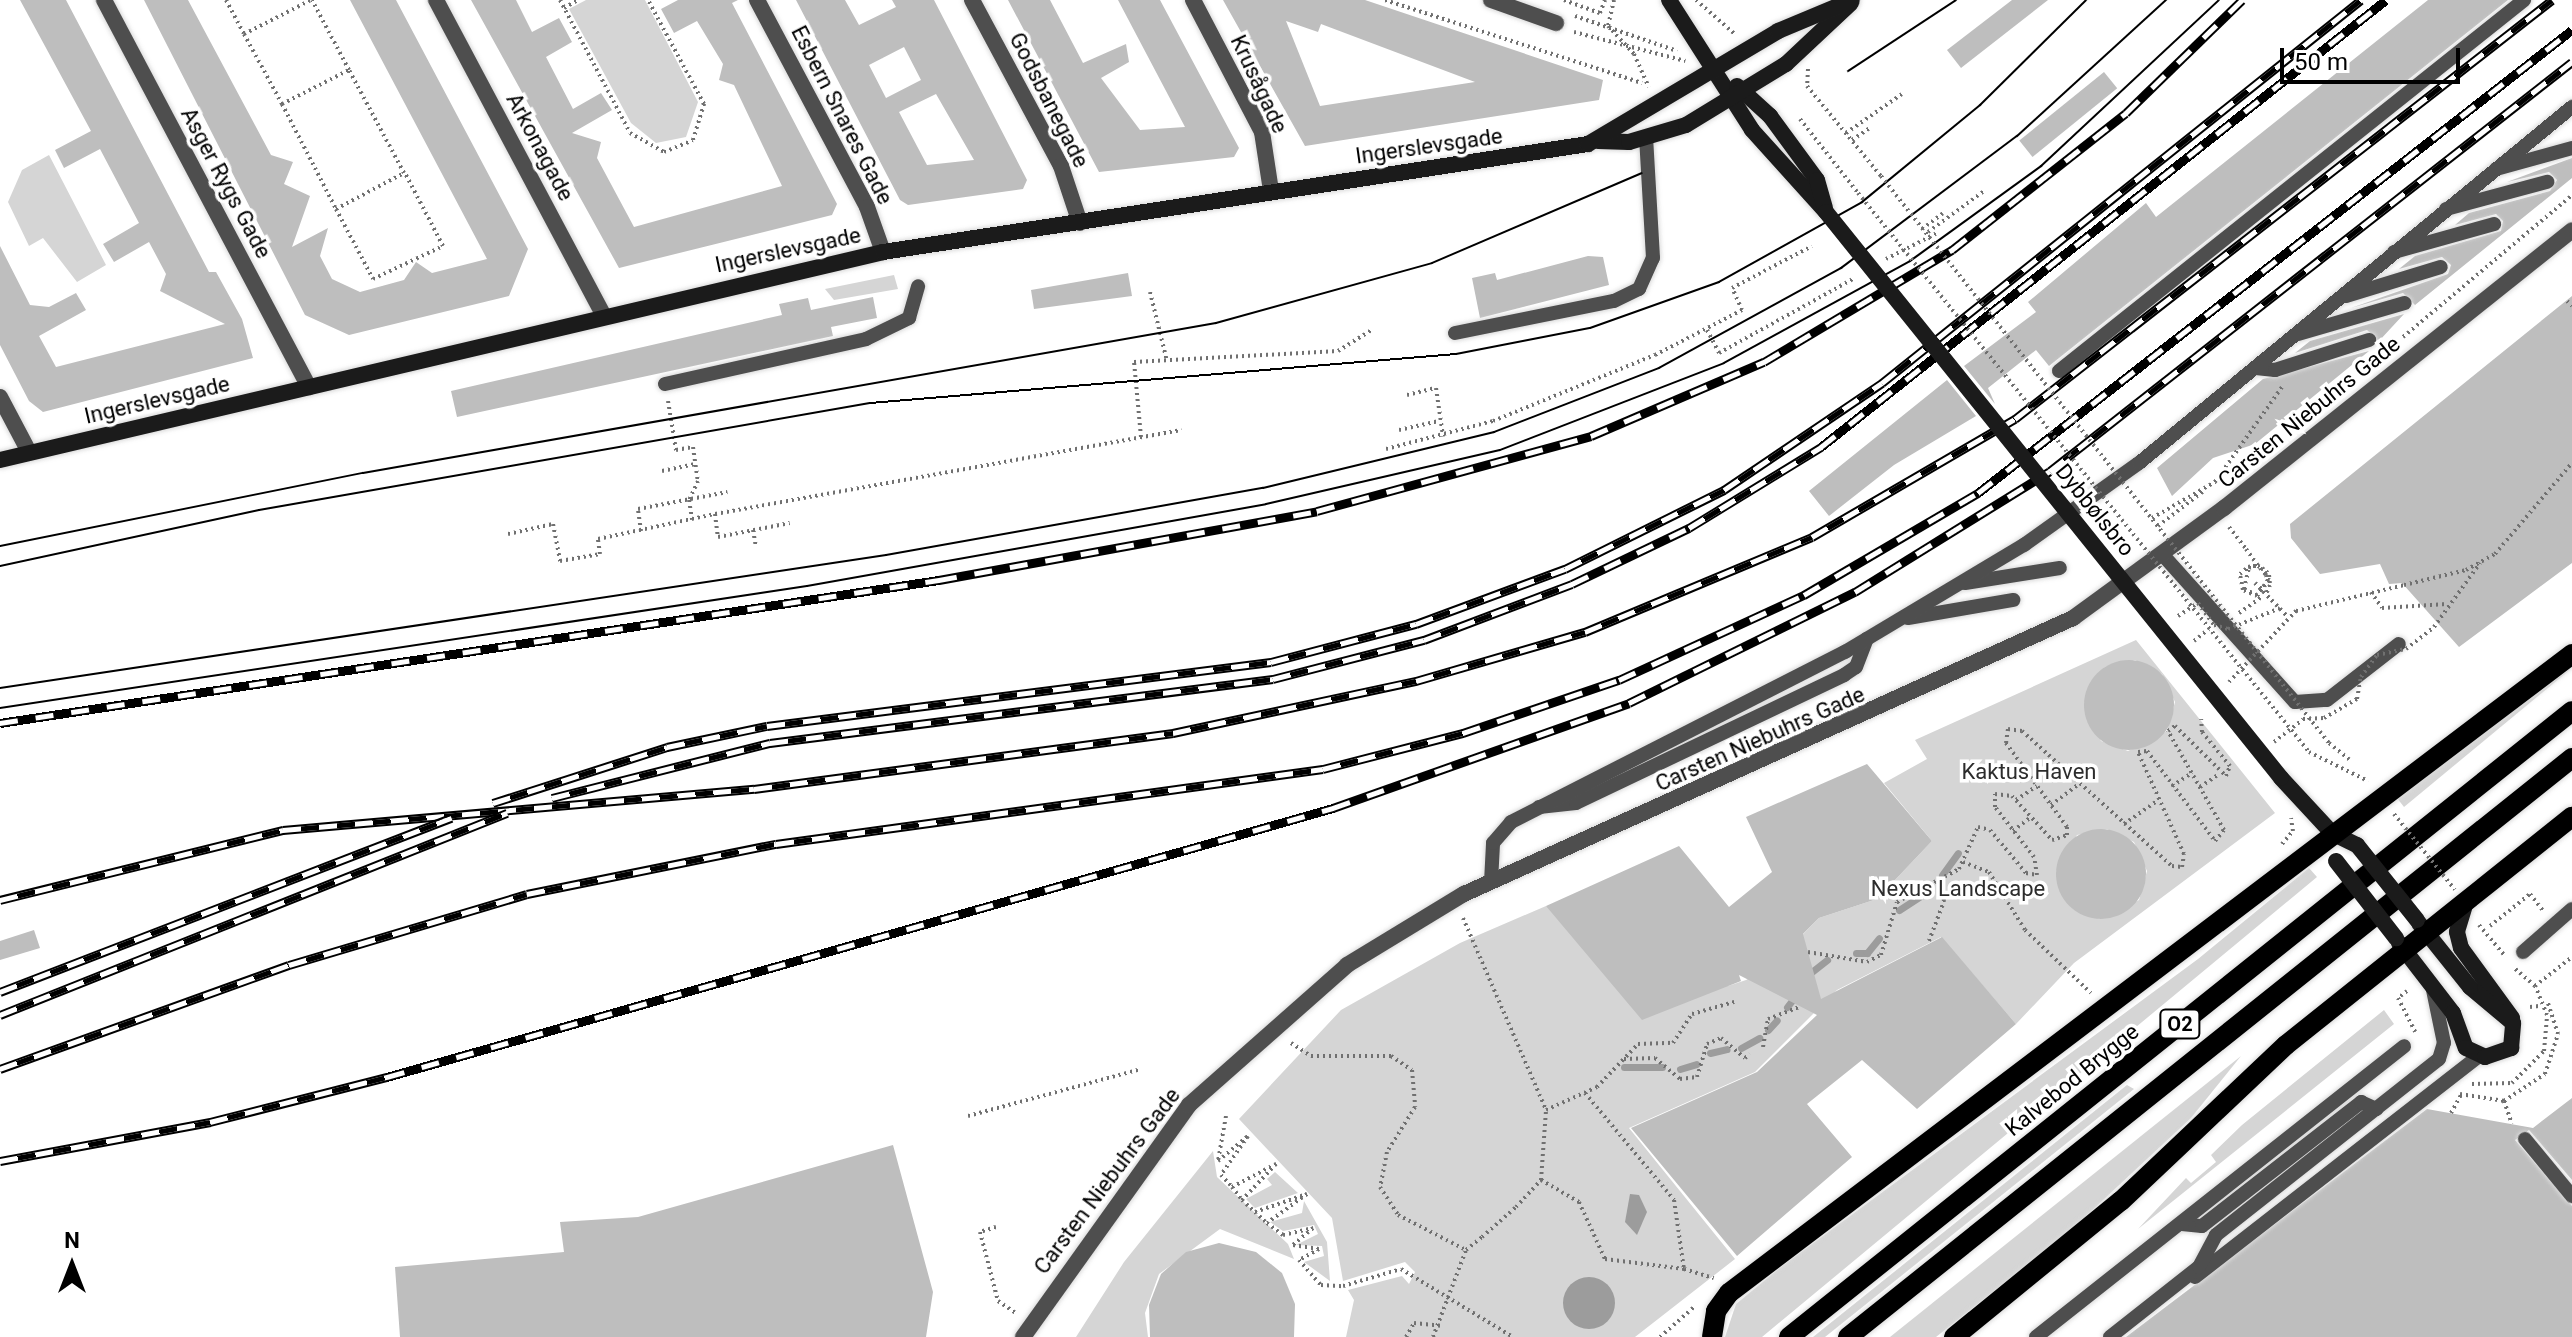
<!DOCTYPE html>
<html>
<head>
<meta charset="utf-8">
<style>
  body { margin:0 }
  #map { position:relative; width:2572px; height:1337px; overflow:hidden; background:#fff; font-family:Roboto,sans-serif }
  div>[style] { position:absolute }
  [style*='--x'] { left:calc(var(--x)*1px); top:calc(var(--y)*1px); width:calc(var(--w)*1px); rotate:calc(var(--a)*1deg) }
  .green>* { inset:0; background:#d5d5d5 }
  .water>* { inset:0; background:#9c9c9c }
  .round { border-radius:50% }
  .stream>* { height:7px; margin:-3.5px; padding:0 3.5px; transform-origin:3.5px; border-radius:3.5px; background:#9c9c9c }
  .building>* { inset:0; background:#bebebe; transform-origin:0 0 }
  .path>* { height:4px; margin-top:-2px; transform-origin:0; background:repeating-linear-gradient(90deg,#707070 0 2px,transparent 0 6px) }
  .roads { filter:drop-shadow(0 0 2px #dbdbdb) drop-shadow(0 0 2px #dbdbdb) }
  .lane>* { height:14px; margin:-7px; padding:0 7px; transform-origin:7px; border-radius:7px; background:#4e4e4e }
  .street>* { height:16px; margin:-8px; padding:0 8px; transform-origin:8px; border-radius:8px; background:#4e4e4e }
  .secondary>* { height:16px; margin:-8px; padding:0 8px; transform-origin:8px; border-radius:8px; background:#1b1b1b }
  .primary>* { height:20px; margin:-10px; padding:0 10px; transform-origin:10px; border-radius:10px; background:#000 }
  .tram>* { height:2px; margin:-1px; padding:0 1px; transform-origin:1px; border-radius:1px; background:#000 }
  .rail>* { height:9px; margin-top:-4.5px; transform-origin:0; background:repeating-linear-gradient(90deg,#fff 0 18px,#000 0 36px); box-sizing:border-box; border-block:2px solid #000 }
  .path-bridge>* { height:4px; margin-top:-2px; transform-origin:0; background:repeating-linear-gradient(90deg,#707070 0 2px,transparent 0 6px) }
  .secondary-bridge>* { height:16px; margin:-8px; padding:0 8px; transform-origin:8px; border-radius:8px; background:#1b1b1b }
  span { translate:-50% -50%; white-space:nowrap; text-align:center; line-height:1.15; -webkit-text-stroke:7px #fff; paint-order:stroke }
  .shield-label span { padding:2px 6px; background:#fff; border:2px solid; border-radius:6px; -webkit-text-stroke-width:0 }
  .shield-label { font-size:20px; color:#000; font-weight:700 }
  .street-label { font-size:22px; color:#000 }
  .park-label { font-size:22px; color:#2c2c2c }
  .north { position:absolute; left:32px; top:1225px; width:80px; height:80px; -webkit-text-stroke:6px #fff; paint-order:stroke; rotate:0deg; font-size:22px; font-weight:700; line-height:32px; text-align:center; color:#000 }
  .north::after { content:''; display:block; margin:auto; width:28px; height:36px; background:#000; clip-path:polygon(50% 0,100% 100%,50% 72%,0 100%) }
  .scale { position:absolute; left:2280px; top:48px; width:180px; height:36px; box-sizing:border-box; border:4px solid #000; border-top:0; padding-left:10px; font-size:24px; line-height:28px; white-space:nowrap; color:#000; -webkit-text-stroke:6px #fff; paint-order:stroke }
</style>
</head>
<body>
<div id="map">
  <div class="green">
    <i style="clip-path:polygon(586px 0,645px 0,698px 102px,686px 137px,656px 143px,631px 123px,569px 9px)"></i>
    <i style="clip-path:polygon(49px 155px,106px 265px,77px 282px,43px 238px,29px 246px,8px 202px,22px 170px)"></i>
    <i style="clip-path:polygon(894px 275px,898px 289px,834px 300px,825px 289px)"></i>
    <i style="clip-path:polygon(evenodd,2136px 640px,2275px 813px,2074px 963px,2016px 1024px,1941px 937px,1837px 990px,1755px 1072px,1629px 1128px,1735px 1259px,1635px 1337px,1346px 1337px,1354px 1300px,1348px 1290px,1402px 1276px,1409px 1284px,1415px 1272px,1405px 1262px,1343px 1281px,1332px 1218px,1239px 1119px,1341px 1010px,1460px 943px,1546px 906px,1728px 986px,1746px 980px,1773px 965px,1819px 918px,1877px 899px,1932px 841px,1884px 783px,1927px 759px,1915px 740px,2136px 640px,2135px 660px,2162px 674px,2175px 702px,2167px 731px,2128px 751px,2101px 741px,2084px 703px,2105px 667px,2135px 660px,2136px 640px,2107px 829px,2134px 842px,2147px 871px,2139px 900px,2100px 919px,2073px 909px,2056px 871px,2077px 835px,2107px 829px)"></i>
    <i style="clip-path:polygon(2572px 668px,2404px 807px,2397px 798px,2503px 716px)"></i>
    <i style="clip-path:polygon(2309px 868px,2317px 877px,1762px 1337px,1725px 1337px,1736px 1304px,1781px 1267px,2198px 959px)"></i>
    <i style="clip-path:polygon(2384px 1010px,2394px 1024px,2138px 1229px,2186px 1178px,2191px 1183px,2216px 1162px,2211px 1155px,2242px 1125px)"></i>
    <i style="clip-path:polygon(2241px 1056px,2191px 1118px,2072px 1229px,1936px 1337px,1890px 1337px)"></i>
    <i style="clip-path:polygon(2127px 1085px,2134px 1089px,1860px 1309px,1825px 1337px,1813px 1337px)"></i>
    <i style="clip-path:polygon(1213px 1151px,1217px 1177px,1288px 1244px,1294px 1259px,1220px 1229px,1159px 1274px,1145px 1313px,1148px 1337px,1076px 1337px,1124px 1262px)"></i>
    <i style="clip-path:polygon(1275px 1172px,1298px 1193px,1255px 1208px,1246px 1199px,1272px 1185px,1267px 1179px)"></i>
    <i style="clip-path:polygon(1304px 1201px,1327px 1242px,1330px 1281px,1304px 1262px,1324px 1256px,1322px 1246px,1296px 1245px,1318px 1234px,1314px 1225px,1283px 1231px,1270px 1222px,1302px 1213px)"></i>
  </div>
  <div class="water">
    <i style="clip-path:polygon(1630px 1194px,1639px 1195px,1647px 1212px,1637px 1235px,1625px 1222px)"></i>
    <i class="round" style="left:1563px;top:1277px;width:52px;height:52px"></i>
  </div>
  <div class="stream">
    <i style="--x:1942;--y:875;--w:27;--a:-54"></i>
    <i style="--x:1899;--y:910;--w:27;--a:-33"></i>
    <i style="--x:1856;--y:953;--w:11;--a:0"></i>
    <i style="--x:1867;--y:953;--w:19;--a:-51"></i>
    <i style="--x:1809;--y:974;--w:23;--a:-38"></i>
    <i style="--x:1787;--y:1007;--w:15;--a:-53"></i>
    <i style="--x:1768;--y:1030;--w:13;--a:-48"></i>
    <i style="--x:1741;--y:1048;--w:21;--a:-29"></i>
    <i style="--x:1710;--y:1053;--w:17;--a:-13"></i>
    <i style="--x:1624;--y:1067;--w:38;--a:0"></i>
    <i style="--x:1680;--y:1069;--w:17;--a:-17"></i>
  </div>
  <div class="building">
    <i style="clip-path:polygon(20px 0,66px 0,209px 272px,216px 272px,242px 319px,253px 358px,43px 412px,29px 401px,0 345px,0 246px,30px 305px,49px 307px,76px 293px,86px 310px,39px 336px,56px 367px,225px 324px,160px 291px,166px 274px,149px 242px,114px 262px,103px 244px,139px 223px,100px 149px,64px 168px,55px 150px,91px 131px)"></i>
    <i style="clip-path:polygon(144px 0,188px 0,271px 155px,293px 162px,284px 184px,310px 196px,292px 247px,328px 228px,320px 256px,332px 279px,360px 292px,404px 280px,416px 262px,432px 273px,487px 259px,350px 0,396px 0,528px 249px,509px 296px,349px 335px,305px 315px)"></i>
    <i style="clip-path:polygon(471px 0,516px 0,532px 32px,559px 18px,572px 42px,546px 57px,573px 109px,601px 93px,612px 110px,572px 133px,601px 142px,597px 158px,634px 227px,782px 186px,734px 85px,719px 80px,723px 64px,697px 21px,674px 33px,661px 9px,678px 0,738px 0,732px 3px,837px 204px,832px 215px,619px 268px)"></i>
    <i style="clip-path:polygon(evenodd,796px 0,845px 0,859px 25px,896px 7px,892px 0,934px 0,1027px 180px,1023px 189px,908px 205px,900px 200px,796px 0,904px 47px,921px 80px,886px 98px,869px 65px,904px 47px,796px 0,936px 94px,974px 160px,927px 165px,899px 112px,936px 94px)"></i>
    <i style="clip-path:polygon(1008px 0,1050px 0,1083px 63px,1126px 44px,1129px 62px,1101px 78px,1140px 130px,1185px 127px,1118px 0,1160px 0,1239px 148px,1234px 157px,1099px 172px)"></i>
    <i style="clip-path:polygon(evenodd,1223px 0,1365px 0,1603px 80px,1599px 100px,1305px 146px,1223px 0,1286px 21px,1318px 32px,1321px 24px,1475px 82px,1320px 106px,1286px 21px)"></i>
    <i style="clip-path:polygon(2012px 0,2048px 0,1961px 68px,1947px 50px)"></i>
    <i style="clip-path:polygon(2428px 0,2508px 0,2049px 366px,2036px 350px,1988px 388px,1995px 404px,1964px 366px,2036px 312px,2028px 302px,2146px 203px,2156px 217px)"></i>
    <i style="left:2104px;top:72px;width:21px;height:109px;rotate:51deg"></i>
    <i style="clip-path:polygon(2572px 158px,2572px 178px,2415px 305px,2403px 293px,2351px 308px,2448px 274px,2451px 265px,2442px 257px,2399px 269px,2415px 256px,2501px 231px,2503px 221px,2496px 214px,2455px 225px,2469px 213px,2550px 191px,2557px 180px,2549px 172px,2507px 182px)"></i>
    <i style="clip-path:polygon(1588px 256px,1603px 257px,1609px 285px,1480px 318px,1472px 278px,1495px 273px,1497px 280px)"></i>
    <i style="clip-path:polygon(1128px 273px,1132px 296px,1034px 309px,1031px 290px)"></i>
    <i style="clip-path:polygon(2572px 296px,2572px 563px,2459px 647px,2402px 583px,2389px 584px,2380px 564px,2320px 574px,2291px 538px,2290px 524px)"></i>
    <i style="clip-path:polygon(873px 297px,877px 318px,831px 327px,833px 336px,457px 417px,451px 391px,782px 315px,779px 304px,808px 298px,811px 310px)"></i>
    <i style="clip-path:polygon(2404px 314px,2379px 341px,2367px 330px,2295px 353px,2310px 341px)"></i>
    <i style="clip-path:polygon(2369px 351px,2255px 444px,2213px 458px,2172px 496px,2157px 468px,2263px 379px)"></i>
    <i style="clip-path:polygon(1947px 380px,1976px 416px,1894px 465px,1829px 516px,1809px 491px)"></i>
    <i class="round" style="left:2084px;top:660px;width:90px;height:90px"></i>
    <i style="clip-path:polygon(1867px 764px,1932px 841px,1877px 899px,1819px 918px,1803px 934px,1821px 999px,1942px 937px,2016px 1024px,1917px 1109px,1862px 1060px,1807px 1104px,1852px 1157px,1737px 1256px,1631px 1128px,1757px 1072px,1817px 1015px,1739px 975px,1741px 981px,1642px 1020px,1546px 906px,1679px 846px,1729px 907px,1772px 872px,1746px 817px)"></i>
    <i class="round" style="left:2056px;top:829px;width:90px;height:90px"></i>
    <i style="clip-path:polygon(34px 930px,40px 948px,0 960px,0 941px)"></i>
    <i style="clip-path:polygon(2572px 1098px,2572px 1180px,2529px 1130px,2515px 1140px,2572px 1206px,2572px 1337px,2126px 1337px,2427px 1109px,2533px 1128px)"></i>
    <i style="clip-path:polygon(893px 1145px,933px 1292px,926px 1337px,400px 1337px,395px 1267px,564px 1252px,560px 1222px,638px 1217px)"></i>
    <i style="clip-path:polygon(1219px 1243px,1256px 1252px,1282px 1273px,1295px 1304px,1294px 1337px,1150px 1337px,1149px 1305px,1161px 1274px,1186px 1252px)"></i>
  </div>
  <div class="path">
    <i style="--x:226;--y:0;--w:38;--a:62"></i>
    <i style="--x:244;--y:34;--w:75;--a:-26.9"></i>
    <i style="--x:560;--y:0;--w:150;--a:62.2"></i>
    <i style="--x:630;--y:133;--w:39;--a:29"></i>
    <i style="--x:664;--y:152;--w:31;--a:-22"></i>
    <i style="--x:693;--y:140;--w:38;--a:-73"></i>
    <i style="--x:704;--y:104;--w:118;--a:-118.3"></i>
    <i style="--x:1385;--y:0;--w:270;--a:17.9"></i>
    <i style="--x:1564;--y:0;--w:38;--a:20"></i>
    <i style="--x:1600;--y:13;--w:14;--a:-69"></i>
    <i style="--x:1614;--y:0;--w:27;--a:103"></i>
    <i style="--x:1608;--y:26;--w:38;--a:47"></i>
    <i style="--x:1634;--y:54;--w:36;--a:66"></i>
    <i style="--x:1696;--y:0;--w:53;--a:41.2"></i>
    <i style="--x:564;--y:8;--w:16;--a:-30"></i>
    <i style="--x:1575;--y:16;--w:108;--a:18.9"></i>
    <i style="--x:1574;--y:32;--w:115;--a:14.6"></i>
    <i style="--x:244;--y:34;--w:80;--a:61.5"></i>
    <i style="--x:282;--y:104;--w:75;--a:-26.9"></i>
    <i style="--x:349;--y:70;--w:79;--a:-117.9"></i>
    <i style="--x:1808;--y:69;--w:17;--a:93"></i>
    <i style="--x:1807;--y:86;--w:117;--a:50.6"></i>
    <i style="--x:282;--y:104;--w:118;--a:62.8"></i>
    <i style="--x:336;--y:209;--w:77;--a:-27.9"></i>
    <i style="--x:404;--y:173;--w:117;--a:-118.1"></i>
    <i style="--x:1800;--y:119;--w:94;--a:51.9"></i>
    <i style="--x:1846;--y:133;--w:68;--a:-34.9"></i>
    <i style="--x:1852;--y:140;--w:23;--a:-34"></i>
    <i style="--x:336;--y:209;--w:79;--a:62.1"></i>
    <i style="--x:373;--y:279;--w:77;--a:-25.2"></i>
    <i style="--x:443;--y:246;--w:82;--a:-117.5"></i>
    <i style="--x:1922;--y:229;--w:26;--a:-37"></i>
    <i style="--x:1928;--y:232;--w:69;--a:-36.2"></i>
    <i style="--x:1886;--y:259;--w:59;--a:-27"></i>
    <i style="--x:1150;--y:292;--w:71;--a:76.2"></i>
    <i style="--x:2567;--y:301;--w:7;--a:45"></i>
    <i style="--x:1707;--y:330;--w:26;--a:62"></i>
    <i style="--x:1719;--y:353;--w:155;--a:-28.9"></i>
    <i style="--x:2403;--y:337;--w:221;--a:-40"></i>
    <i style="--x:1407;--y:395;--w:30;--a:-14"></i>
    <i style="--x:1436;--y:388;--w:49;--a:81.7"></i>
    <i style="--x:668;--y:401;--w:50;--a:80.7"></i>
    <i style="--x:676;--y:450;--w:17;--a:-10"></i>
    <i style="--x:693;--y:447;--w:34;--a:82"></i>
    <i style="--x:698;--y:481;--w:21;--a:115"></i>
    <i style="--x:689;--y:500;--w:20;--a:81"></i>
    <i style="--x:1399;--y:430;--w:41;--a:-12.7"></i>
    <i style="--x:1141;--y:437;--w:75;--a:-95.3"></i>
    <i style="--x:1134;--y:362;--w:204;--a:-3.1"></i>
    <i style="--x:1338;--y:351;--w:40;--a:-32"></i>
    <i style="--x:1386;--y:449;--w:111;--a:-14.7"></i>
    <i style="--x:1493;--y:421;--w:175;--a:-22.2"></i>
    <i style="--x:1655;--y:355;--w:98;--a:-27.3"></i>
    <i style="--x:1742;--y:310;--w:24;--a:-114"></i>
    <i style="--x:1732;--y:288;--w:90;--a:-27.7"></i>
    <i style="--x:662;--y:471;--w:34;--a:-12"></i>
    <i style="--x:715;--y:514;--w:23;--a:83"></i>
    <i style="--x:718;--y:537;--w:73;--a:-11"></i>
    <i style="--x:2152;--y:518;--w:73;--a:-29.7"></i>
    <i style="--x:2215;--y:482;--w:116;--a:-54.8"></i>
    <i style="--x:2158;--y:526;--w:59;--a:-37.5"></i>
    <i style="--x:2229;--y:527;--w:28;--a:52"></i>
    <i style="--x:2246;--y:549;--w:24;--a:54"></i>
    <i style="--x:2260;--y:568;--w:9;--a:49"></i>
    <i style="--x:2266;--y:575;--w:5;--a:68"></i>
    <i style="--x:2268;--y:580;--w:19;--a:126"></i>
    <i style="--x:2257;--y:595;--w:14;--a:-155"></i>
    <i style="--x:2244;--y:589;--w:22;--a:-77"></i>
    <i style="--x:2249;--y:568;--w:5;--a:-22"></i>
    <i style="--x:2254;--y:566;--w:4;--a:0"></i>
    <i style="--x:2258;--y:566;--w:4;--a:27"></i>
    <i style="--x:2262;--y:568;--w:14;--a:60"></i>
    <i style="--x:2269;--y:580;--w:20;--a:127"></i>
    <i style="--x:2257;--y:596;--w:15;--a:-157"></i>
    <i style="--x:2243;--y:590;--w:16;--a:-101"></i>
    <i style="--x:2240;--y:574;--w:11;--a:-41"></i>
    <i style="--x:2248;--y:567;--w:5;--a:-11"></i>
    <i style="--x:2253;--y:566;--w:5;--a:0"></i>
    <i style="--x:2258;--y:566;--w:4;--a:27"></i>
    <i style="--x:2262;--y:568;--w:5;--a:37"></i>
    <i style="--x:2266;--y:571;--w:5;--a:53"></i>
    <i style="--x:2269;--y:575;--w:10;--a:84"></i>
    <i style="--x:2270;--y:585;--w:10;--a:114"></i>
    <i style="--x:753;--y:530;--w:17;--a:80"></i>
    <i style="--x:641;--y:531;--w:22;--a:-98"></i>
    <i style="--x:638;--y:509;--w:91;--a:-10.8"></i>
    <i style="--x:508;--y:534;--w:46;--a:-12.5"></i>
    <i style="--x:553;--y:524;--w:38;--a:79"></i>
    <i style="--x:560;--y:561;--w:41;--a:-9.9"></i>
    <i style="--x:600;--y:554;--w:15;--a:-98"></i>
    <i style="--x:598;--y:539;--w:120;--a:-12.1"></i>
    <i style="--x:715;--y:514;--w:474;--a:-10.2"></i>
    <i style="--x:2255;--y:583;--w:12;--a:42"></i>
    <i style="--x:2404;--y:585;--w:64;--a:-13.6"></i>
    <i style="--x:2466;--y:570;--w:33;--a:-29"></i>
    <i style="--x:2495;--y:554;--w:119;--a:-49.8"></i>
    <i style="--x:2371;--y:592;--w:19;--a:55"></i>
    <i style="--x:2382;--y:608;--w:65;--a:-3.5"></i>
    <i style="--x:2239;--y:613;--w:28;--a:-35"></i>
    <i style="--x:2434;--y:627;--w:79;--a:-54.3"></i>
    <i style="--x:2329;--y:743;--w:26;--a:39"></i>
    <i style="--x:2309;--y:752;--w:66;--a:26.2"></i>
    <i style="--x:2172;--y:786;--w:24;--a:-33"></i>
    <i style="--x:2200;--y:787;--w:22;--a:-34"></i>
    <i style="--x:2016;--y:800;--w:25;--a:-34"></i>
    <i style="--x:2051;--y:805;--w:34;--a:-37"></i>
    <i style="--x:2124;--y:824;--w:40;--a:-34.9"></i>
    <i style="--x:2013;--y:831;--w:23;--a:-38"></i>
    <i style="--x:2282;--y:844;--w:17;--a:-50"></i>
    <i style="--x:2293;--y:831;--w:13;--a:-99"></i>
    <i style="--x:1963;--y:862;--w:28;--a:21"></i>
    <i style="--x:1989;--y:872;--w:68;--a:58.2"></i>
    <i style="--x:2025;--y:930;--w:91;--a:43.7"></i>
    <i style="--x:1463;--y:918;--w:209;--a:66.6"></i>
    <i style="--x:2479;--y:925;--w:39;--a:50"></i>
    <i style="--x:2490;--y:926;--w:51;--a:-38.7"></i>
    <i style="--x:2530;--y:894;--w:23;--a:52"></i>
    <i style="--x:1929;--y:941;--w:43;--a:-69.4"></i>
    <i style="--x:1944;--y:901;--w:19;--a:-99"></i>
    <i style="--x:1808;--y:952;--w:60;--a:9.6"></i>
    <i style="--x:1867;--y:962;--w:16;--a:-27"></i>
    <i style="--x:1881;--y:955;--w:55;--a:-73.2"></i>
    <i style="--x:1897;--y:902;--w:70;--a:-28"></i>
    <i style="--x:1959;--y:869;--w:46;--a:-65.7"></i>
    <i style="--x:1978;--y:827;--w:12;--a:14"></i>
    <i style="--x:1990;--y:830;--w:56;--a:50.1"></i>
    <i style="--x:2026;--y:873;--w:11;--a:10"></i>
    <i style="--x:2037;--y:875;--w:18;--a:-99"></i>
    <i style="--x:2034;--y:857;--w:63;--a:-128"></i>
    <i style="--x:1995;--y:807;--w:13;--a:-90"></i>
    <i style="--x:1995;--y:794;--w:17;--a:7"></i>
    <i style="--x:2012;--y:796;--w:59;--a:47.7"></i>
    <i style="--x:2052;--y:840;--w:16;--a:-18"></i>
    <i style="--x:2067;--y:835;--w:8;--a:-90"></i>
    <i style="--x:2067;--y:827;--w:104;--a:-126"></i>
    <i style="--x:2006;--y:743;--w:14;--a:-82"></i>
    <i style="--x:2008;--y:729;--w:14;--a:8"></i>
    <i style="--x:2022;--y:731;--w:202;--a:42"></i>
    <i style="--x:2172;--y:866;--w:10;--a:6"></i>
    <i style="--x:2182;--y:867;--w:13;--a:-81"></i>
    <i style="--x:2184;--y:854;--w:112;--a:-114.3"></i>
    <i style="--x:2138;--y:752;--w:9;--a:-6"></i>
    <i style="--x:2147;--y:751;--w:113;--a:52.9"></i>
    <i style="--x:2215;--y:841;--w:14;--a:-51"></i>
    <i style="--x:2224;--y:830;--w:114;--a:-119.5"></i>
    <i style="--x:2168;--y:731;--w:9;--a:-36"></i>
    <i style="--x:2175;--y:726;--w:71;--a:44.4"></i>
    <i style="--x:2226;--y:776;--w:11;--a:-68"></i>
    <i style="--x:2230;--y:766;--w:44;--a:-129.5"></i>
    <i style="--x:2202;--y:732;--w:13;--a:-94"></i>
    <i style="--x:2535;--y:986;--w:47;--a:-38.1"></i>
    <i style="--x:2407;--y:991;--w:11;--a:142"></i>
    <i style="--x:2398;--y:998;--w:38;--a:63"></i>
    <i style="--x:2530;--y:1007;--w:9;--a:-6"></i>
    <i style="--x:1291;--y:1043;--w:24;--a:33"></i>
    <i style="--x:1311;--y:1056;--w:80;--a:0"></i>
    <i style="--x:1391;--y:1056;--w:25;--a:34"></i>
    <i style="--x:1412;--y:1070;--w:37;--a:85"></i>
    <i style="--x:1415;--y:1107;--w:53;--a:121.9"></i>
    <i style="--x:1387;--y:1152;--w:36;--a:101"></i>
    <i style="--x:1380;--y:1187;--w:33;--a:57"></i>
    <i style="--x:1398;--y:1215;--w:76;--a:27.2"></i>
    <i style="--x:1763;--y:1047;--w:28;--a:-80"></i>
    <i style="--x:1768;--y:1019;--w:34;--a:-21"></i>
    <i style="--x:1624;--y:1059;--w:31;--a:-2"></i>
    <i style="--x:1655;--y:1058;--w:33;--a:40"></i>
    <i style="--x:1680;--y:1079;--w:17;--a:-7"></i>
    <i style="--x:1697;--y:1077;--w:34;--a:-73"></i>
    <i style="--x:1707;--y:1044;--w:15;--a:-23"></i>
    <i style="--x:1721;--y:1038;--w:31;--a:40"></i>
    <i style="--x:1745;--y:1058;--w:6;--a:-39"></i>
    <i style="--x:2472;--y:1084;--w:40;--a:-1.4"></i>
    <i style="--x:2512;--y:1083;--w:45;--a:-45"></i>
    <i style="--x:2544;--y:1051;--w:36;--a:-85"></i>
    <i style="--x:2547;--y:1015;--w:31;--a:-112"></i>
    <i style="--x:2535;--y:986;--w:28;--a:-139"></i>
    <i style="--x:1585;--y:1093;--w:139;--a:50.2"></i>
    <i style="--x:1674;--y:1200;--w:70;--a:81.8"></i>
    <i style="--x:1684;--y:1269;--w:31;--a:17"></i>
    <i style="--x:2460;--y:1094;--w:45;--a:9"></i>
    <i style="--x:2504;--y:1101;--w:49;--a:-33.4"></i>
    <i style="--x:2545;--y:1074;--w:42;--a:-72"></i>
    <i style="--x:2558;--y:1034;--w:33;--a:-108"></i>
    <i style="--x:2504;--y:1101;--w:24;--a:71"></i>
    <i style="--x:2451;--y:1113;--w:21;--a:-61"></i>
    <i style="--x:968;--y:1116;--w:179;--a:-15.2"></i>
    <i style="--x:1226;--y:1116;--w:46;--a:100.1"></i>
    <i style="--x:1218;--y:1161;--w:39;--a:-40"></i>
    <i style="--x:1248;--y:1136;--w:47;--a:124.7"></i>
    <i style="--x:1221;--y:1175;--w:16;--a:47"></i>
    <i style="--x:1232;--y:1187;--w:50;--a:-27.6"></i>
    <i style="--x:1276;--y:1164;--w:50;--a:133.4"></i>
    <i style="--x:1242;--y:1200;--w:18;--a:43"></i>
    <i style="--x:1255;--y:1212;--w:55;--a:-19.1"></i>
    <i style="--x:1307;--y:1194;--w:49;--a:144.1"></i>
    <i style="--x:1267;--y:1223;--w:20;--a:37"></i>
    <i style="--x:1283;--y:1235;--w:31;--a:-13"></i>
    <i style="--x:1313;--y:1228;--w:26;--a:140"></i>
    <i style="--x:1293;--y:1245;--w:26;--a:9"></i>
    <i style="--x:1319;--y:1249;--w:23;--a:151"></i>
    <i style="--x:1299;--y:1260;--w:33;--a:49"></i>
    <i style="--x:1321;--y:1285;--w:22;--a:3"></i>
    <i style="--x:1343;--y:1286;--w:60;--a:-16.3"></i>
    <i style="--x:1401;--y:1269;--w:131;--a:31.3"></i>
    <i style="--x:1541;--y:1180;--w:44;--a:30.1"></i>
    <i style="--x:1579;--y:1202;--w:63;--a:65.5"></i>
    <i style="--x:1605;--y:1259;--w:80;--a:7.2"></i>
    <i style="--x:1232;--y:1187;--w:16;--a:52"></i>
    <i style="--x:1516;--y:1207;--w:37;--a:-47"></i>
    <i style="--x:1541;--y:1180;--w:70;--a:-85.9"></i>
    <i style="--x:1546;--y:1110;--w:56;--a:-24.3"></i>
    <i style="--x:1597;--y:1087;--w:59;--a:-46.4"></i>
    <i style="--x:1638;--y:1044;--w:35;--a:-2"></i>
    <i style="--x:1673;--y:1043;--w:35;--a:-57"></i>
    <i style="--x:1692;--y:1014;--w:44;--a:-15.9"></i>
    <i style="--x:1255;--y:1212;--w:16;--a:43"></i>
    <i style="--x:996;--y:1227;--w:17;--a:163"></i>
    <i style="--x:980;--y:1232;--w:71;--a:75.4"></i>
    <i style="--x:998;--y:1301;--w:22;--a:34"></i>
    <i style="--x:1406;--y:1337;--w:16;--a:-60"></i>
    <i style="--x:1414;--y:1323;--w:27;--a:6"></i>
    <i style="--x:1433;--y:1337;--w:93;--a:-69.2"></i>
    <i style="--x:1466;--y:1250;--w:21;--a:-39"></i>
    <i style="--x:1660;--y:1337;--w:45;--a:-41.4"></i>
  </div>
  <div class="roads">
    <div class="lane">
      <i style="--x:2496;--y:169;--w:79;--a:-15.4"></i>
      <i style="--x:2446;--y:209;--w:105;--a:-15"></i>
      <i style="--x:2394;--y:252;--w:104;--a:-15.6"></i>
      <i style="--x:2346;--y:296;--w:99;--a:-17"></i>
      <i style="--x:1455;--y:333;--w:162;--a:-11.4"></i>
      <i style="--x:1614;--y:301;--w:28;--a:-26"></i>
      <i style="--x:1639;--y:289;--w:34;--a:-66"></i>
      <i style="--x:1653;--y:258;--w:120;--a:-93.3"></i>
      <i style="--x:2298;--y:334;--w:111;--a:-16.2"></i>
      <i style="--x:2256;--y:368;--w:19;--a:6"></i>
      <i style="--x:2275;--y:370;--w:99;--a:-17.7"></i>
      <i style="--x:2059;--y:371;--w:595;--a:-38.58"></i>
      <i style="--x:665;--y:384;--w:206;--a:-12.6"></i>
      <i style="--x:866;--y:339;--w:48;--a:-26"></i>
      <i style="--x:909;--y:318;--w:33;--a:-74"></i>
      <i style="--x:2162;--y:554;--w:199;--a:48.1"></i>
      <i style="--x:2295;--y:702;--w:32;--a:-4"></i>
      <i style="--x:2327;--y:700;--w:91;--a:-37.9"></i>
      <i style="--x:1965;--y:583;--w:96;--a:-9"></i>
      <i style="--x:1908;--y:618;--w:107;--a:-9.7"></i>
      <i style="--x:1539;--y:807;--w:37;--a:-6"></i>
      <i style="--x:1576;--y:803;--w:297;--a:-25.5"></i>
      <i style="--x:1844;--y:675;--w:14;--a:-34"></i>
      <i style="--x:1856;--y:667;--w:30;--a:-69"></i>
      <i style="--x:1491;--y:882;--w:39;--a:-87"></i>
      <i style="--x:1493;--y:843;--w:28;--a:-49"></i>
      <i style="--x:1511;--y:822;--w:375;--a:-27"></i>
      <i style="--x:1845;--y:652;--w:209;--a:-30.9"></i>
      <i style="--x:2024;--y:545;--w:141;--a:-35.5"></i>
      <i style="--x:2139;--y:463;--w:561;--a:-39.43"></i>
      <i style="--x:2523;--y:952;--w:65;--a:-41.3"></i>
      <i style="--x:2525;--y:1139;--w:74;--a:50.5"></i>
      <i style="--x:2182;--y:1224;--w:20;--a:6"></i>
      <i style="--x:2202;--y:1226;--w:202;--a:-37.9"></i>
      <i style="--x:2361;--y:1102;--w:17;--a:25"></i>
      <i style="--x:2195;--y:1277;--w:360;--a:-37.9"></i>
      <i style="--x:2036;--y:1337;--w:469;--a:-38.3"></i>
      <i style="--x:2110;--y:1337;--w:113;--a:-38.2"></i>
      <i style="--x:2199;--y:1267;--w:36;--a:-62"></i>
      <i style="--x:2216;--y:1235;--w:284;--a:-38.3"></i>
      <i style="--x:2439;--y:1059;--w:17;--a:-73"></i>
      <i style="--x:2444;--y:1043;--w:59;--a:-101.7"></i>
    </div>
    <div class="street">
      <i style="--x:104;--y:0;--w:438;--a:62.1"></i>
      <i style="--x:436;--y:0;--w:358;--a:62"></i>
      <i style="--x:757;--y:0;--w:234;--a:62"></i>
      <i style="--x:867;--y:207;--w:48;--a:70.4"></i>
      <i style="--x:972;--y:0;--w:188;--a:61.8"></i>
      <i style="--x:1061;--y:166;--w:60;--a:71.6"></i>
      <i style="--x:1193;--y:0;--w:149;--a:62.4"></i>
      <i style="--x:1262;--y:132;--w:60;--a:81.3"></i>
      <i style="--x:1491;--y:0;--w:69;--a:19.5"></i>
      <i style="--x:0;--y:397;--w:62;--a:62.2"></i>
      <i style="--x:1023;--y:1337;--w:285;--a:-54.4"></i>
      <i style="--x:1189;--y:1105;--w:211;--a:-41.5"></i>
      <i style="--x:1347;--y:965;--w:137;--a:-31.3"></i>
      <i style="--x:1464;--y:894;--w:669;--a:-24.38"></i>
      <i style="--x:2073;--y:618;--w:187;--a:-36.1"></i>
      <i style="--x:2224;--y:508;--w:445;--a:-38.6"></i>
    </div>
    <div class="secondary">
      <i style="--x:1669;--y:0;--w:154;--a:57.4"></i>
      <i style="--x:1752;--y:130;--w:110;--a:47.9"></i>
      <i style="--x:1737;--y:86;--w:45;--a:42.3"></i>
      <i style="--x:1770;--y:116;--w:79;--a:53.7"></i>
      <i style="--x:1817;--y:180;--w:29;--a:74"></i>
      <i style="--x:1598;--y:141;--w:31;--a:2"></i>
      <i style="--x:1629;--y:142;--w:59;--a:-16.6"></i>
      <i style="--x:1686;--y:125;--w:117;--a:-31.4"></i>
      <i style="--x:1786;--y:64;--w:89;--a:-43.2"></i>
      <i style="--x:0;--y:460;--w:907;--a:-13.25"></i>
      <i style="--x:883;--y:252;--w:713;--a:-8.71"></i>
      <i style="--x:1588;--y:144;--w:221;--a:-30.7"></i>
      <i style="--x:1778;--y:31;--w:80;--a:-22.7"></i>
      <i style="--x:2281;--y:778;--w:75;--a:47.2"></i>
      <i style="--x:2332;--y:833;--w:28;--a:26"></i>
      <i style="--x:2466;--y:902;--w:31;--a:107"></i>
      <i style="--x:2457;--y:932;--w:16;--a:76"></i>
      <i style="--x:2461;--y:948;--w:87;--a:53.9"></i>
      <i style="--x:2399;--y:943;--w:88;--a:52.4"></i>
      <i style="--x:2453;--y:1013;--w:37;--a:70"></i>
      <i style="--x:2466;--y:1048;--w:21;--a:25"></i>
      <i style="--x:2485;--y:1057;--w:28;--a:-19"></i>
      <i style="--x:2511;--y:1048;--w:25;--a:-85"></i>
      <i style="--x:2513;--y:1023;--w:56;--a:-140.1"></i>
      <i style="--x:2470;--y:987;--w:82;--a:-128.6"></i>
    </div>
    <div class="primary">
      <i style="--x:1712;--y:1337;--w:26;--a:-81"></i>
      <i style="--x:1716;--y:1311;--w:22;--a:-54"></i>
      <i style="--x:1729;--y:1293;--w:1058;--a:-37.16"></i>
      <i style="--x:1789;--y:1337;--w:1002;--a:-38.64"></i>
      <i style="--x:1848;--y:1337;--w:927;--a:-38.65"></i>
      <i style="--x:1954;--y:1337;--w:215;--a:-39.2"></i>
      <i style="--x:2121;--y:1201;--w:227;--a:-43.4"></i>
      <i style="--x:2286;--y:1045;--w:366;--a:-38.6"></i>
    </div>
  </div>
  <div class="tram">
    <i style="--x:1848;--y:71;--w:129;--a:-33.3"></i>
    <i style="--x:0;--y:546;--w:370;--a:-11.4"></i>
    <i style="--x:363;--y:473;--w:866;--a:-9.97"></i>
    <i style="--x:1216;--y:323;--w:224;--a:-15.5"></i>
    <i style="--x:1432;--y:263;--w:228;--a:-23.2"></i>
    <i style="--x:0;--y:566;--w:265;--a:-12.2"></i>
    <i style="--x:259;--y:510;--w:620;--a:-9.93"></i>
    <i style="--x:870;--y:403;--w:588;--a:-4.78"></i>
    <i style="--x:1456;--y:354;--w:136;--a:-11"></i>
    <i style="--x:1590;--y:328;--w:137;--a:-19.6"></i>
    <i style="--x:1719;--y:282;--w:164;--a:-29.2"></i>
    <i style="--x:1862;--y:202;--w:153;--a:-39.4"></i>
    <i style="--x:1980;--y:105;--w:149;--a:-44.7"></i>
    <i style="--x:0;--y:688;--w:896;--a:-8.54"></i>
    <i style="--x:886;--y:555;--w:383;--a:-10.1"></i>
    <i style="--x:1263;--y:488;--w:238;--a:-13.6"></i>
    <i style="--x:1494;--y:432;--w:177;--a:-21.2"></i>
    <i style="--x:1659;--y:368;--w:208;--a:-28.8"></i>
    <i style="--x:1841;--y:268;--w:220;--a:-36.9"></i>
    <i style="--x:2017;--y:136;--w:202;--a:-42.4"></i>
    <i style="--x:0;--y:708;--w:816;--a:-8.6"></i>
    <i style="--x:807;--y:586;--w:466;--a:-10.1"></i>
    <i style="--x:1266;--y:504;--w:240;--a:-13"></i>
    <i style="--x:1500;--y:450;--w:240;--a:-21.2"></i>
    <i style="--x:1724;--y:363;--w:212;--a:-28.7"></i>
    <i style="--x:1910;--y:261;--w:162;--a:-35.9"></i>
    <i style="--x:2041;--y:166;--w:243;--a:-43"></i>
  </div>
  <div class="rail">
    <i style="--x:0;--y:723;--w:950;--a:-8.66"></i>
    <i style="--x:939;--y:580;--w:384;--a:-10.3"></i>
    <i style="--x:1317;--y:511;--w:284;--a:-15.3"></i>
    <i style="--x:1591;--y:436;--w:188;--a:-23.2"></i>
    <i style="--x:1764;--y:362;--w:219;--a:-30.8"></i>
    <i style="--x:1952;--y:250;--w:221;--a:-38.2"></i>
    <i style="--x:2126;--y:113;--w:162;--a:-44.2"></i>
    <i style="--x:552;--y:798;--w:225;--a:-14.2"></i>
    <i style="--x:770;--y:743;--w:507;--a:-7.25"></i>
    <i style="--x:1273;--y:679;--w:156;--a:-14.5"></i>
    <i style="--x:1424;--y:640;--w:158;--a:-20.7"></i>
    <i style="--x:1572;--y:584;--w:130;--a:-25.6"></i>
    <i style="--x:1689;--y:528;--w:155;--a:-31.5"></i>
    <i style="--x:1821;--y:447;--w:720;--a:-38.35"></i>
    <i style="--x:493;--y:803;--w:183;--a:-17.8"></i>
    <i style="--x:667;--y:747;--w:102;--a:-11.9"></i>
    <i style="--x:767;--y:726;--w:508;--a:-7.24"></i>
    <i style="--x:1271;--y:662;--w:150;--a:-14.7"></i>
    <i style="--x:1416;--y:624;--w:159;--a:-20.3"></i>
    <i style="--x:1565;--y:569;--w:178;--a:-26.4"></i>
    <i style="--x:1724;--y:490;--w:191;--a:-34.1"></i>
    <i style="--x:1882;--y:383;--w:613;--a:-38.65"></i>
    <i style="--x:0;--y:900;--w:292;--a:-13.9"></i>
    <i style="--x:283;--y:830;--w:473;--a:-5"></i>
    <i style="--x:754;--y:789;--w:423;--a:-7.6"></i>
    <i style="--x:1173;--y:733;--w:249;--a:-12.1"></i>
    <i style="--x:1416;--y:681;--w:176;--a:-16.2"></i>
    <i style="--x:1585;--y:632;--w:246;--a:-22.7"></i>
    <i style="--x:1812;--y:537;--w:235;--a:-30.2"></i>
    <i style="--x:2015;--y:419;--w:681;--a:-37.96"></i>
    <i style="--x:0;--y:992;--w:484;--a:-21.1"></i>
    <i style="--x:0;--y:1015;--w:546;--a:-21.72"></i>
    <i style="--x:0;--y:1069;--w:307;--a:-19.8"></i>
    <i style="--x:289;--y:965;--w:248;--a:-16.6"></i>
    <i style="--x:527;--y:894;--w:254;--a:-11.4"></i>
    <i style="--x:776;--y:844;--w:552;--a:-7.81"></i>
    <i style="--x:1323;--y:769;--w:145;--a:-14.4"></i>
    <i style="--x:1463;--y:733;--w:165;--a:-18.8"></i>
    <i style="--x:1619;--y:680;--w:204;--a:-24.7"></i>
    <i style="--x:1804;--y:595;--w:202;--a:-30.4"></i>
    <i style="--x:1978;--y:493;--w:753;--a:-37.94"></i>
    <i style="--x:0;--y:1161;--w:214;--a:-10.5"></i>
    <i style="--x:210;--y:1122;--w:183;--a:-14.3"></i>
    <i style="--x:387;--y:1077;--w:984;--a:-15.87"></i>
    <i style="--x:1333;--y:808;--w:314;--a:-19.5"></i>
    <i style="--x:1629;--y:703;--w:252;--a:-26.2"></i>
    <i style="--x:1855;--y:592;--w:229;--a:-31.8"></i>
    <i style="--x:2050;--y:471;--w:663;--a:-38.08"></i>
  </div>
  <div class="path-bridge">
    <i style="--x:1881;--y:176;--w:723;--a:51.69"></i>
    <i style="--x:1858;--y:193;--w:718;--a:51.1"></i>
    <i style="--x:2255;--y:583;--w:47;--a:45.9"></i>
    <i style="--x:2178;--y:616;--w:24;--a:-33"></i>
    <i style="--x:2198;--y:603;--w:27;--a:54"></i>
    <i style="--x:2214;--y:625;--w:15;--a:16"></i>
    <i style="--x:2228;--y:629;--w:56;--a:-22"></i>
    <i style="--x:2194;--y:641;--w:19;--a:-39"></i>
    <i style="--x:2229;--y:682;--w:98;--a:-46.7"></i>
    <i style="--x:2296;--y:611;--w:111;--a:-13.5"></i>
    <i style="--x:2274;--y:742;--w:37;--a:-38"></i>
    <i style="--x:2303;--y:719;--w:21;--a:-3"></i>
    <i style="--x:2324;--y:718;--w:38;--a:-30"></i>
    <i style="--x:2357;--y:699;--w:22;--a:-80"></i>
    <i style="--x:2361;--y:677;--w:27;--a:-54"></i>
    <i style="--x:2377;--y:655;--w:30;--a:-12"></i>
    <i style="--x:2406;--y:649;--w:36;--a:-38"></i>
    <i style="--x:2394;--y:814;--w:97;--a:51.2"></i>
    <i style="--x:1482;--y:1237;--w:45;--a:-41.4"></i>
  </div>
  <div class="secondary-bridge">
    <i style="--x:1826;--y:212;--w:726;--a:51.2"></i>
    <i style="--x:2357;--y:845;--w:96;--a:51.3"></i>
    <i style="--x:2336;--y:861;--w:98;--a:52.1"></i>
  </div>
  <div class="shield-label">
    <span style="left:2180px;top:1024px">O2</span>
  </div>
  <div class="street-label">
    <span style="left:1259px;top:84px;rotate:65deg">Krusågade</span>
    <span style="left:1049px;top:100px;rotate:63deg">Godsbanegade</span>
    <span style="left:842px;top:115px;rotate:63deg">Esbern Snares Gade</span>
    <span style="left:1429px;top:146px;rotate:-8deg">Ingerslevsgade</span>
    <span style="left:540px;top:147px;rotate:62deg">Arkonagade</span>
    <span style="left:226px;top:183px;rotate:62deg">Asger Rygs Gade</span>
    <span style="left:788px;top:250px;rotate:-12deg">Ingerslevsgade</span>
    <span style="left:157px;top:400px;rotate:-13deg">Ingerslevsgade</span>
    <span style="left:2309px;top:412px;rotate:-39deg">Carsten Niebuhrs Gade</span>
    <span style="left:2095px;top:510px;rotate:51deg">Dybbølsbro</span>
    <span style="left:1760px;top:739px;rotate:-24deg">Carsten Niebuhrs Gade</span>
    <span style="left:2072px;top:1080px;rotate:-39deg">Kalvebod Brygge</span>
    <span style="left:1107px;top:1181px;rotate:-53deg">Carsten Niebuhrs Gade</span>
  </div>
  <div class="park-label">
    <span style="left:2029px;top:772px">Kaktus Haven</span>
    <span style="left:1958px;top:889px">Nexus Landscape</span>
  </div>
  <div class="north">N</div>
  <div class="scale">50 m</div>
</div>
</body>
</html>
